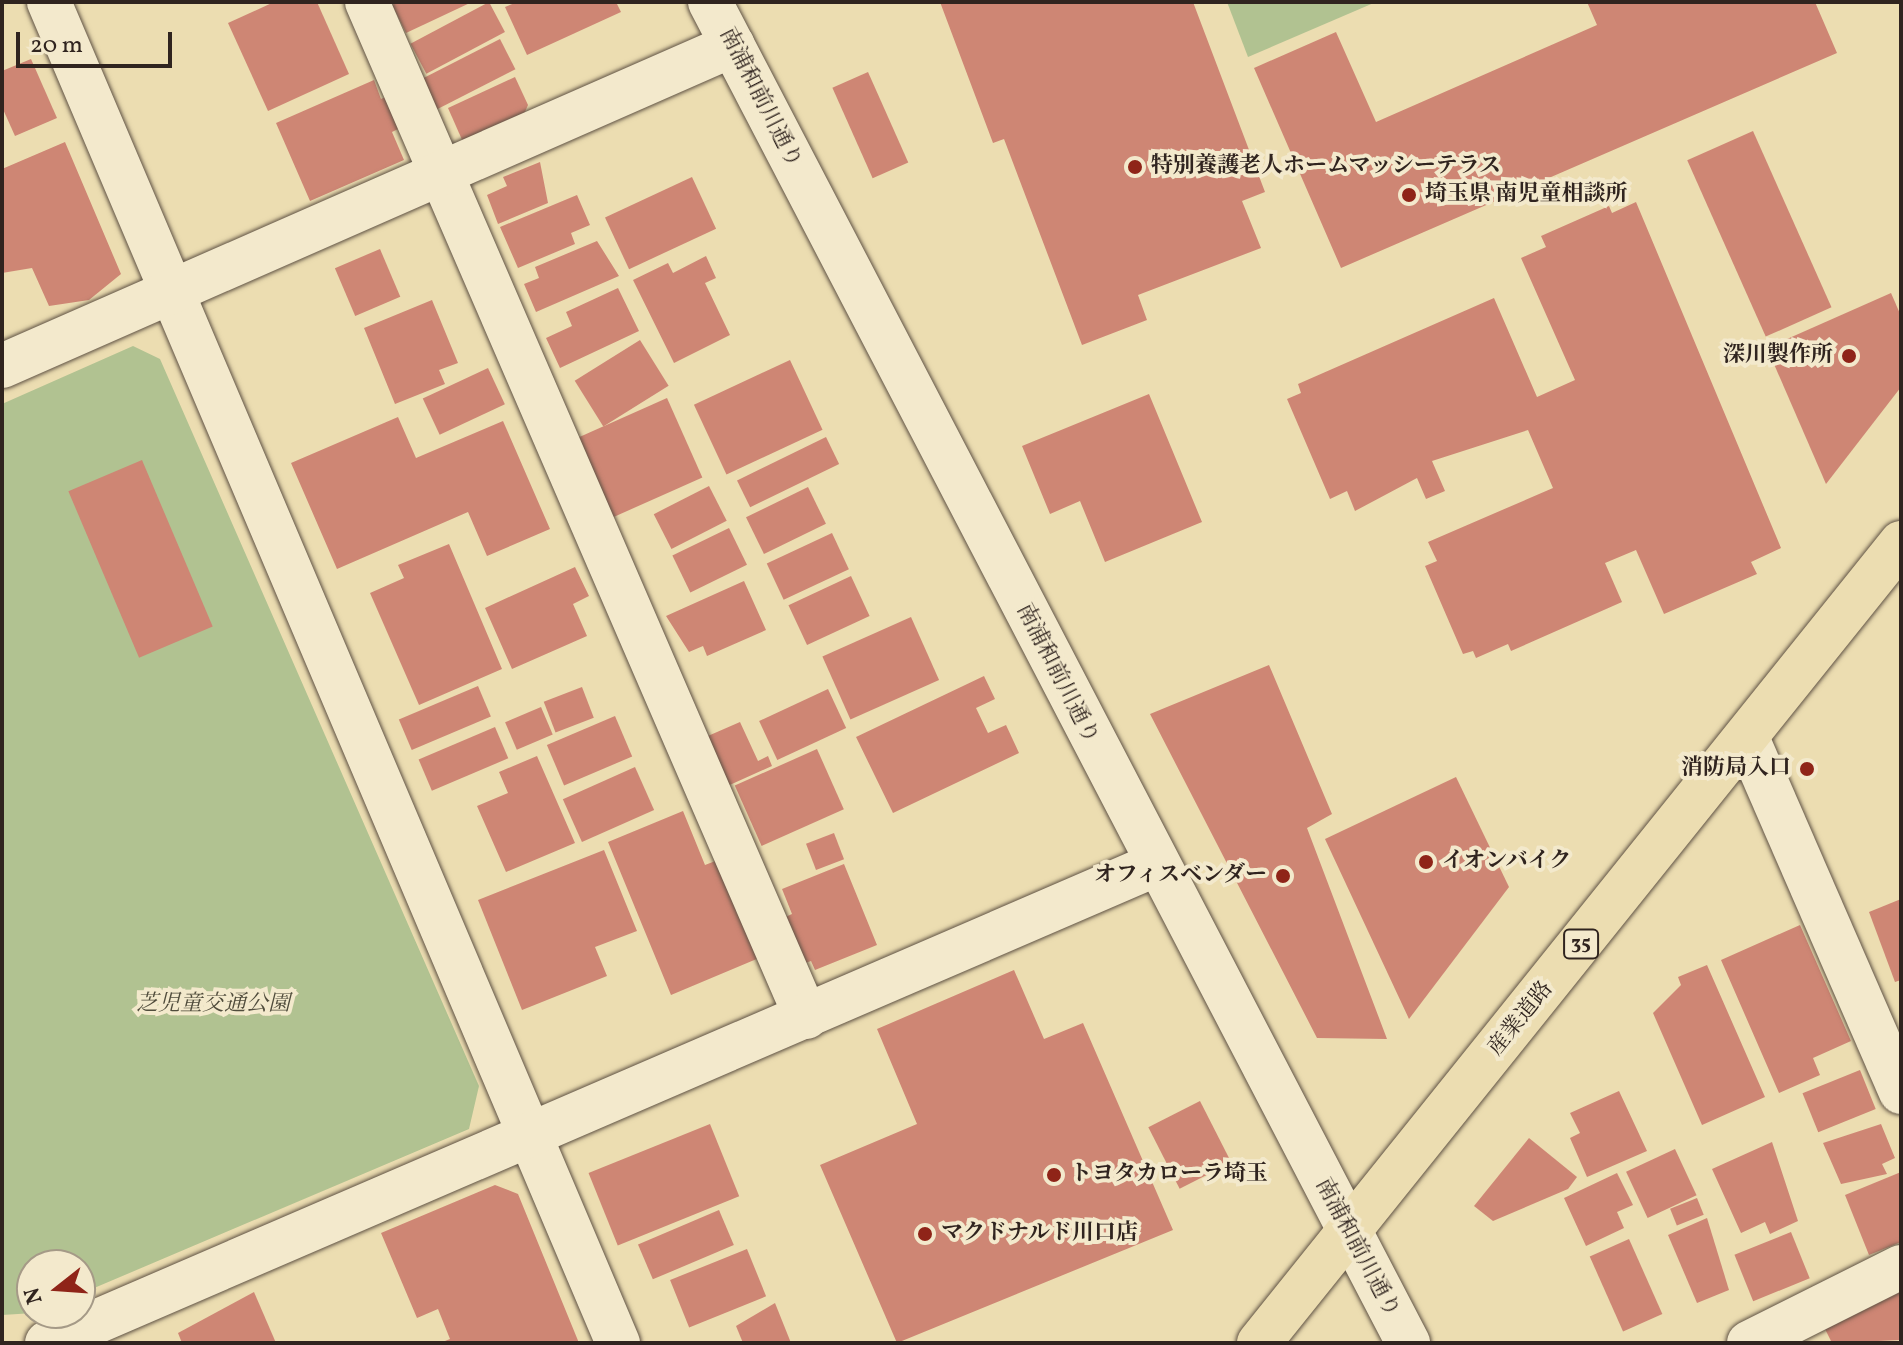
<!DOCTYPE html>
<html>
<head>
<meta charset="utf-8">
<style>
  body { margin:0 }
  #map { position:relative; width:1903px; height:1345px; overflow:hidden; background:#ecddb1; font-family:Vollkorn,"Noto Serif JP",serif }
  div>[style] { position:absolute }
  [style*='--x'] { left:calc(var(--x)*1px); top:calc(var(--y)*1px); width:calc(var(--w)*1px); rotate:calc(var(--a)*1deg) }
  .green>* { inset:0; background:#b1c291 }
  .building>* { inset:0; background:#ce8674; transform-origin:0 0 }
  .roads { filter:drop-shadow(0 0 2px #5f5244) drop-shadow(0 0 2px #5f5244) }
  .minor>* { height:44px; margin:-22px; padding:0 22px; transform-origin:22px; border-radius:22px; background:#f3e9cc }
  .tertiary>* { height:44px; margin:-22px; padding:0 22px; transform-origin:22px; border-radius:22px; background:#f3e9cc }
  .primary>* { height:44px; margin:-22px; padding:0 22px; transform-origin:22px; border-radius:22px; background:#ecddb1 }
  .dots>* { width:22px; height:22px; translate:-50% -50%; box-sizing:border-box; border:4px solid #f3e9cc; border-radius:50% }
  span { translate:-50% -50%; white-space:nowrap; text-align:center; line-height:1.15; -webkit-text-stroke:8px #f3e9cc; paint-order:stroke }
  .shield-label span { padding:2px 6px; background:#f3e9cc; border:2px solid; border-radius:6px; -webkit-text-stroke-width:0 }
  .shield-label { font-size:20px; color:#30241f; font-weight:700 }
  .street-label { font-size:22px; color:#30241f }
  .poi-label { font-size:22px; color:#30241f; font-weight:700 }
  .left { translate:0 -50%; text-align:left }
  .right { translate:-100% -50%; text-align:right }
  .park-label { font-size:22px; color:#504c3c; font-style:italic }
  .frame { position:absolute; inset:0; border:4px solid #30241f; pointer-events:none }
  .north { position:absolute; left:16px; top:1249px; width:80px; height:80px; box-sizing:border-box; background:#f3e9cc; border:2px solid #a59a87; border-radius:50%; rotate:253deg; font-size:22px; font-weight:700; line-height:32px; text-align:center; color:#30241f }
  .north::after { content:''; display:block; margin:auto; width:28px; height:36px; background:#8f2418; clip-path:polygon(50% 0,100% 100%,50% 72%,0 100%) }
  .scale { position:absolute; left:16px; top:32px; width:156px; height:36px; box-sizing:border-box; border:4px solid #30241f; border-top:0; padding-left:10px; font-size:24px; line-height:28px; white-space:nowrap; color:#30241f; -webkit-text-stroke:6px #f3e9cc; paint-order:stroke }
</style>
</head>
<body>
<div id="map">
  <div class="green">
    <i style="clip-path:polygon(1227px 2px,1376px 2px,1248px 57px)"></i>
    <i style="clip-path:polygon(133px 346px,160px 359px,479px 1086px,469px 1129px,80px 1294px,80px 1265px,32px 1265px,34px 1313px,2px 1315px,2px 404px)"></i>
  </div>
  <div class="building">
    <i style="clip-path:polygon(274px 2px,317px 2px,349px 74px,268px 111px,228px 23px)"></i>
    <i style="clip-path:polygon(399px 2px,472px 2px,406px 33px,392px 5px)"></i>
    <i style="left:489px;top:2px;width:34px;height:89px;rotate:62deg"></i>
    <i style="clip-path:polygon(517px 2px,616px 2px,621px 12px,527px 55px,505px 7px)"></i>
    <i style="clip-path:polygon(940px 2px,1193px 2px,1265px 192px,1242px 201px,1261px 248px,1138px 295px,1147px 320px,1082px 345px,1004px 139px,993px 143px)"></i>
    <i style="clip-path:polygon(1587px 2px,1815px 2px,1837px 53px,1341px 268px,1254px 68px,1336px 32px,1376px 122px,1597px 25px)"></i>
    <i style="left:500px;top:39px;width:34px;height:89px;rotate:63deg"></i>
    <i style="clip-path:polygon(31px 59px,57px 118px,15px 136px,2px 107px,2px 71px)"></i>
    <i style="left:868px;top:72px;width:99px;height:39px;rotate:66deg"></i>
    <i style="clip-path:polygon(515px 77px,528px 105px,524px 114px,463px 142px,448px 108px)"></i>
    <i style="clip-path:polygon(374px 80px,381px 99px,394px 93px,408px 124px,392px 132px,404px 160px,310px 201px,276px 123px)"></i>
    <i style="left:1753px;top:131px;width:193px;height:72px;rotate:66deg"></i>
    <i style="clip-path:polygon(65px 142px,121px 274px,89px 300px,49px 306px,32px 268px,2px 273px,2px 169px)"></i>
    <i style="clip-path:polygon(540px 162px,548px 203px,498px 224px,487px 195px,507px 186px,503px 177px)"></i>
    <i style="left:692px;top:177px;width:57px;height:96px;rotate:65deg"></i>
    <i style="clip-path:polygon(577px 195px,590px 225px,571px 233px,575px 244px,518px 268px,500px 227px)"></i>
    <i style="clip-path:polygon(1636px 202px,1781px 548px,1751px 562px,1757px 574px,1664px 614px,1636px 550px,1605px 563px,1622px 602px,1511px 651px,1508px 644px,1476px 658px,1473px 651px,1463px 654px,1425px 566px,1437px 561px,1428px 542px,1553px 488px,1528px 430px,1432px 461px,1445px 491px,1426px 499px,1417px 478px,1355px 511px,1347px 491px,1330px 499px,1287px 399px,1301px 393px,1298px 384px,1494px 298px,1537px 397px,1575px 380px,1521px 258px,1546px 247px,1541px 236px,1609px 206px,1612px 213px)"></i>
    <i style="clip-path:polygon(597px 241px,619px 276px,536px 312px,524px 284px,539px 278px,535px 267px)"></i>
    <i style="left:380px;top:249px;width:52px;height:49px;rotate:67deg"></i>
    <i style="clip-path:polygon(706px 256px,716px 278px,705px 283px,730px 335px,674px 363px,633px 280px,668px 263px,673px 273px)"></i>
    <i style="clip-path:polygon(618px 288px,639px 331px,560px 368px,546px 338px,572px 326px,566px 312px)"></i>
    <i style="clip-path:polygon(1891px 293px,1901px 316px,1901px 387px,1826px 484px,1767px 348px)"></i>
    <i style="clip-path:polygon(432px 300px,458px 363px,439px 370px,445px 384px,395px 404px,364px 328px)"></i>
    <i style="left:640px;top:340px;width:54px;height:77px;rotate:58deg"></i>
    <i style="left:790px;top:360px;width:77px;height:106px;rotate:65deg"></i>
    <i style="left:488px;top:368px;width:40px;height:72px;rotate:65deg"></i>
    <i style="clip-path:polygon(1149px 394px,1202px 522px,1105px 562px,1080px 501px,1050px 514px,1022px 446px)"></i>
    <i style="left:667px;top:398px;width:87px;height:102px;rotate:66deg"></i>
    <i style="clip-path:polygon(398px 417px,416px 458px,503px 421px,550px 529px,487px 556px,468px 512px,337px 569px,291px 463px)"></i>
    <i style="left:826px;top:437px;width:30px;height:99px;rotate:64deg"></i>
    <i style="left:142px;top:460px;width:181px;height:80px;rotate:67deg"></i>
    <i style="left:709px;top:486px;width:39px;height:62px;rotate:63deg"></i>
    <i style="left:808px;top:487px;width:41px;height:69px;rotate:64deg"></i>
    <i style="left:729px;top:528px;width:41px;height:63px;rotate:64deg"></i>
    <i style="left:832px;top:533px;width:40px;height:72px;rotate:65deg"></i>
    <i style="clip-path:polygon(449px 544px,502px 669px,419px 705px,370px 593px,404px 578px,398px 565px)"></i>
    <i style="clip-path:polygon(575px 567px,589px 596px,573px 604px,587px 636px,512px 669px,485px 608px)"></i>
    <i style="left:851px;top:576px;width:44px;height:69px;rotate:65deg"></i>
    <i style="clip-path:polygon(744px 581px,766px 630px,707px 656px,703px 646px,689px 652px,666px 616px)"></i>
    <i style="left:911px;top:617px;width:69px;height:97px;rotate:66deg"></i>
    <i style="clip-path:polygon(1269px 665px,1332px 814px,1307px 828px,1387px 1039px,1317px 1038px,1150px 714px)"></i>
    <i style="clip-path:polygon(984px 676px,995px 699px,976px 708px,988px 733px,1006px 725px,1019px 753px,893px 813px,856px 737px)"></i>
    <i style="left:478px;top:686px;width:33px;height:86px;rotate:67deg"></i>
    <i style="left:582px;top:687px;width:33px;height:41px;rotate:69deg"></i>
    <i style="left:828px;top:689px;width:43px;height:76px;rotate:65deg"></i>
    <i style="left:541px;top:707px;width:30px;height:39px;rotate:67deg"></i>
    <i style="left:615px;top:716px;width:44px;height:74px;rotate:67deg"></i>
    <i style="clip-path:polygon(740px 722px,758px 761px,768px 756px,772px 766px,723px 788px,701px 739px)"></i>
    <i style="left:495px;top:727px;width:34px;height:83px;rotate:67deg"></i>
    <i style="left:817px;top:749px;width:66px;height:90px;rotate:66deg"></i>
    <i style="clip-path:polygon(537px 756px,575px 843px,506px 872px,477px 806px,508px 793px,499px 772px)"></i>
    <i style="left:635px;top:767px;width:47px;height:79px;rotate:66deg"></i>
    <i style="clip-path:polygon(1456px 777px,1509px 887px,1409px 1019px,1325px 839px)"></i>
    <i style="clip-path:polygon(683px 811px,705px 865px,718px 860px,759px 958px,671px 995px,608px 842px)"></i>
    <i style="left:834px;top:833px;width:28px;height:30px;rotate:69deg"></i>
    <i style="clip-path:polygon(604px 850px,637px 931px,595px 947px,607px 976px,522px 1010px,478px 900px)"></i>
    <i style="clip-path:polygon(844px 864px,877px 945px,815px 970px,811px 961px,800px 965px,781px 919px,792px 914px,782px 889px)"></i>
    <i style="clip-path:polygon(1901px 899px,1901px 980px,1895px 982px,1869px 912px)"></i>
    <i style="clip-path:polygon(1800px 925px,1851px 1041px,1813px 1058px,1820px 1075px,1779px 1093px,1721px 960px)"></i>
    <i style="clip-path:polygon(1707px 965px,1765px 1097px,1702px 1125px,1653px 1013px,1681px 985px,1678px 977px)"></i>
    <i style="clip-path:polygon(1014px 970px,1044px 1039px,1083px 1023px,1173px 1230px,897px 1343px,820px 1165px,917px 1124px,877px 1029px)"></i>
    <i style="left:1860px;top:1070px;width:42px;height:62px;rotate:68deg"></i>
    <i style="clip-path:polygon(1619px 1091px,1647px 1151px,1587px 1177px,1570px 1138px,1580px 1133px,1570px 1113px)"></i>
    <i style="left:1200px;top:1101px;width:69px;height:58px;rotate:63deg"></i>
    <i style="left:710px;top:1124px;width:78px;height:131px;rotate:68deg"></i>
    <i style="clip-path:polygon(1881px 1124px,1895px 1158px,1882px 1164px,1887px 1174px,1841px 1184px,1823px 1143px)"></i>
    <i style="clip-path:polygon(1529px 1138px,1577px 1177px,1568px 1189px,1493px 1221px,1474px 1206px)"></i>
    <i style="clip-path:polygon(1772px 1142px,1798px 1221px,1770px 1234px,1765px 1222px,1741px 1233px,1712px 1169px)"></i>
    <i style="left:1675px;top:1149px;width:51px;height:54px;rotate:65deg"></i>
    <i style="clip-path:polygon(1901px 1172px,1901px 1242px,1869px 1255px,1845px 1195px)"></i>
    <i style="clip-path:polygon(1617px 1173px,1633px 1205px,1617px 1212px,1624px 1228px,1586px 1246px,1564px 1198px)"></i>
    <i style="clip-path:polygon(495px 1185px,518px 1194px,579px 1343px,440px 1343px,450px 1339px,438px 1309px,417px 1318px,381px 1233px)"></i>
    <i style="left:1697px;top:1198px;width:18px;height:29px;rotate:68deg"></i>
    <i style="left:719px;top:1210px;width:38px;height:88px;rotate:67deg"></i>
    <i style="clip-path:polygon(1707px 1218px,1729px 1290px,1697px 1303px,1668px 1235px)"></i>
    <i style="left:1791px;top:1232px;width:50px;height:61px;rotate:68deg"></i>
    <i style="left:1629px;top:1239px;width:82px;height:43px;rotate:66deg"></i>
    <i style="left:747px;top:1249px;width:51px;height:83px;rotate:68deg"></i>
    <i style="clip-path:polygon(1901px 1290px,1901px 1340px,1832px 1343px,1825px 1329px)"></i>
    <i style="clip-path:polygon(254px 1292px,276px 1343px,182px 1343px,178px 1333px)"></i>
    <i style="clip-path:polygon(775px 1303px,791px 1343px,743px 1343px,736px 1326px)"></i>
  </div>
  <div class="roads">
    <div class="minor">
      <i style="--x:49;--y:2;--w:1457;--a:67.01"></i>
      <i style="--x:367;--y:2;--w:1106;--a:66.61"></i>
      <i style="--x:1747;--y:738;--w:386;--a:66.5"></i>
      <i style="--x:47;--y:1343;--w:1207;--a:-23.34"></i>
      <i style="--x:1749;--y:1343;--w:170;--a:-26.6"></i>
    </div>
    <div class="tertiary">
      <i style="--x:710;--y:2;--w:1512;--a:62.5"></i>
      <i style="--x:2;--y:366;--w:798;--a:-23.71"></i>
    </div>
    <div class="primary">
      <i style="--x:1259;--y:1343;--w:1026;--a:-51.25"></i>
    </div>
  </div>
  <div class="dots">
    <i style="left:1135px;top:167px;background:#8f2418"></i>
    <i style="left:1409px;top:195px;background:#8f2418"></i>
    <i style="left:1849px;top:356px;background:#8f2418"></i>
    <i style="left:1807px;top:769px;background:#8f2418"></i>
    <i style="left:1426px;top:862px;background:#8f2418"></i>
    <i style="left:1283px;top:876px;background:#8f2418"></i>
    <i style="left:1054px;top:1175px;background:#8f2418"></i>
    <i style="left:925px;top:1234px;background:#8f2418"></i>
  </div>
  <div class="shield-label">
    <span style="left:1581px;top:944px">35</span>
  </div>
  <div class="street-label">
    <span style="left:760px;top:98px;rotate:63deg">南浦和前川通り</span>
    <span style="left:1057px;top:674px;rotate:63deg">南浦和前川通り</span>
    <span style="left:1521px;top:1019px;rotate:-51deg">産業道路</span>
    <span style="left:1357px;top:1248px;rotate:62deg">南浦和前川通り</span>
  </div>
  <div class="poi-label">
    <span class="left" style="left:1151px;top:167px">特別養護老人ホームマッシーテラス</span>
    <span class="left" style="left:1425px;top:195px">埼玉県 南児童相談所</span>
    <span class="right" style="left:1833px;top:356px">深川製作所</span>
    <span class="right" style="left:1791px;top:769px">消防局入口</span>
    <span class="left" style="left:1442px;top:862px">イオンバイク</span>
    <span class="right" style="left:1267px;top:876px">オフィスベンダー</span>
    <span class="left" style="left:1070px;top:1175px">トヨタカローラ埼玉</span>
    <span class="left" style="left:941px;top:1234px">マクドナルド川口店</span>
  </div>
  <div class="park-label">
    <span style="left:213px;top:1005px">芝児童交通公園</span>
  </div>
  <div class="frame"></div>
  <div class="north">N</div>
  <div class="scale">20 m</div>
</div>
</body>
</html>
